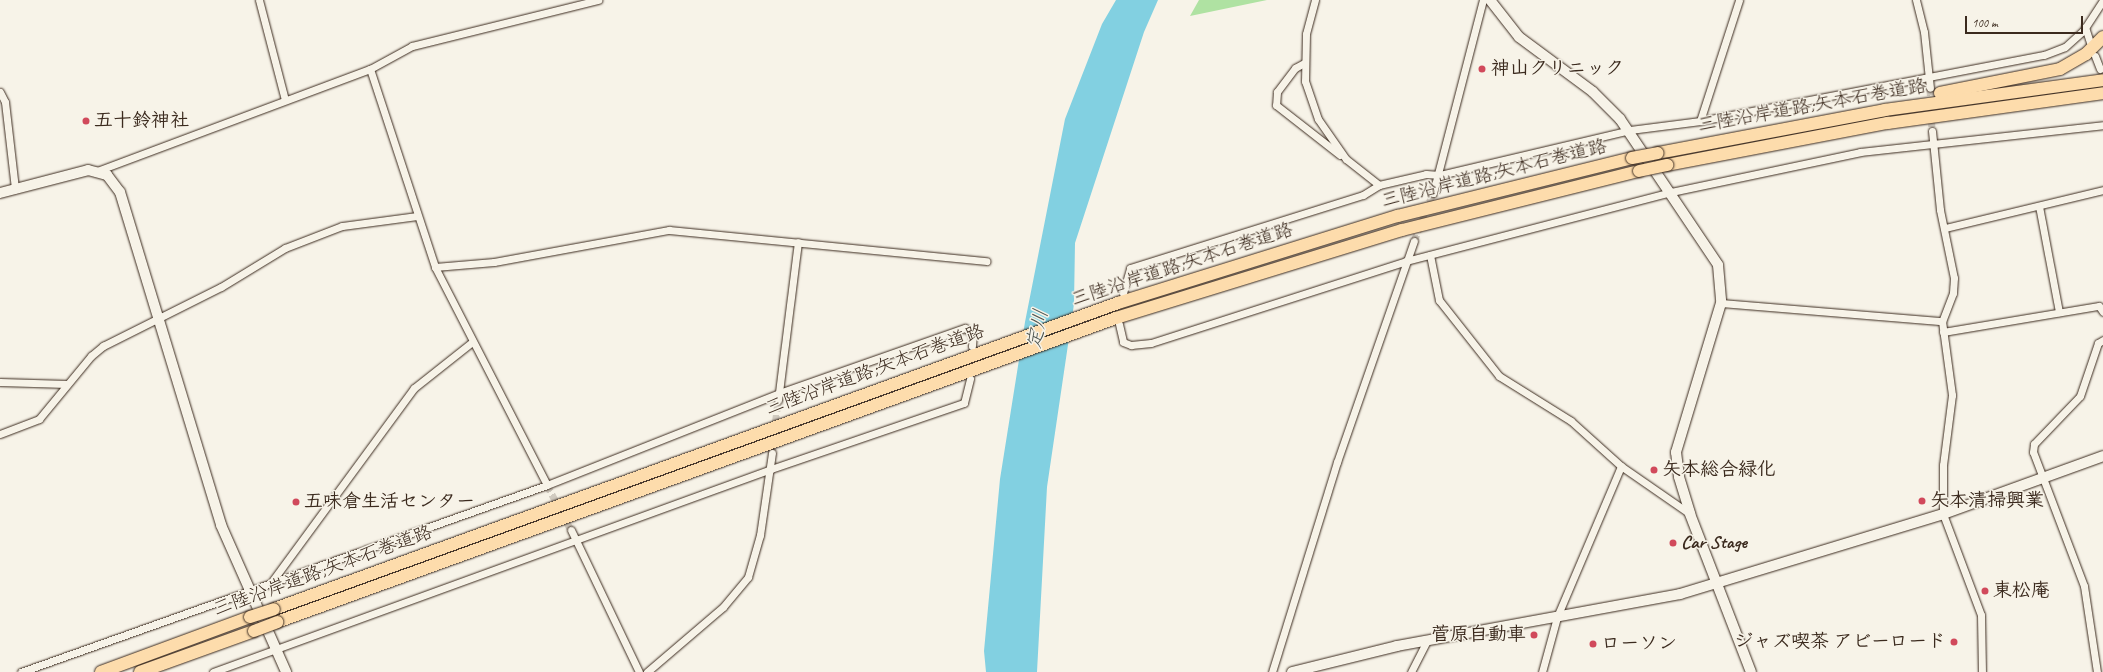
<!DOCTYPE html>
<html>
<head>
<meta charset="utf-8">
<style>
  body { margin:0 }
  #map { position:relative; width:2103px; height:672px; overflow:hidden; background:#f7f3e8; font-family:Caveat,"Klee One",sans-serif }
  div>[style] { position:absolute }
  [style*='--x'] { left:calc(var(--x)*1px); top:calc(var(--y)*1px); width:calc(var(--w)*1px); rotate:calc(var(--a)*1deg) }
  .green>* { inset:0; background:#afe2a2 }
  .water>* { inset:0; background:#82d0e1 }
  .street-tunnel>* { height:7px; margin-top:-3.5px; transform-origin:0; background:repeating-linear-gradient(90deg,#d1cbc0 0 7px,transparent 0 10.5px) }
  .roads { filter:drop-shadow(0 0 1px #3b2a1e) drop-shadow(0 0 1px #3b2a1e) }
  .street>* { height:7px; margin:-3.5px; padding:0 3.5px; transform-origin:3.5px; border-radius:3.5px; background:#f7f3e8 }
  .secondary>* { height:10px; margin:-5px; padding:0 5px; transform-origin:5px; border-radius:5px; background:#f7f3e8 }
  .highway>* { height:12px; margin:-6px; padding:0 6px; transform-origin:6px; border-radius:6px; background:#fddcac }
  .bridges { filter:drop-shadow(0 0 1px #3b2a1e) drop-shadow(0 0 1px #3b2a1e) }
  .highway-bridge>* { height:12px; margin:-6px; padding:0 6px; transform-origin:6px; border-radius:6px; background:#fddcac }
  .dots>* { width:11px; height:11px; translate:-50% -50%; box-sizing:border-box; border:2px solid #f7f3e8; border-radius:50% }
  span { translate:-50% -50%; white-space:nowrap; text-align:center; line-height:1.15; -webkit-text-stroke:3px #f7f3e8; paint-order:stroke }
  .poi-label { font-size:19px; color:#3b2a1e; font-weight:700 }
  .left { translate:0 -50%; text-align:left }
  .right { translate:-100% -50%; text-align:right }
  .street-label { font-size:19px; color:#3b2a1e }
  .water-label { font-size:20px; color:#4d544f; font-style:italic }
  .scale { position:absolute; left:1965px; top:16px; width:118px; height:18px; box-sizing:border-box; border:2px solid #3b2a1e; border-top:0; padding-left:5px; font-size:12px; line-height:14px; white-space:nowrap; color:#3b2a1e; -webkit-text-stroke:3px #f7f3e8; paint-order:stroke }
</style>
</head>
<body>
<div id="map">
  <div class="green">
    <i style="clip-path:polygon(1199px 0,1267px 0,1190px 16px)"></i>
  </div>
  <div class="water">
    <i style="clip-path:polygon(1116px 0,1158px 0,1144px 32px,1075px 243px,1074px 304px,1047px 487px,1037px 672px,986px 672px,984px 651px,1000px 479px,1025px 322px,1065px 119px,1102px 24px)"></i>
  </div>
  <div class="street-tunnel">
    <i style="--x:1930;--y:88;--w:43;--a:87.3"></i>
    <i style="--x:1414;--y:241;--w:52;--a:-68.4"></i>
    <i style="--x:772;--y:453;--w:53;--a:-83.5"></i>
    <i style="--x:547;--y:485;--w:51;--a:61.9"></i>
  </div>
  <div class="roads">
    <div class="street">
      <i style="--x:259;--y:0;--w:103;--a:75.4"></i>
      <i style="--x:1315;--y:0;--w:35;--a:105"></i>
      <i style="--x:1306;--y:34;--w:47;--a:91.2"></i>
      <i style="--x:1305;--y:81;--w:40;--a:71.1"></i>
      <i style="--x:1318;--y:119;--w:49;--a:55"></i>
      <i style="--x:1346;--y:159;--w:42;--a:38.2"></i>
      <i style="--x:1916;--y:0;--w:33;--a:76"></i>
      <i style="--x:1924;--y:32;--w:56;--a:83.9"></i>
      <i style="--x:2085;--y:27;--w:16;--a:72"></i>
      <i style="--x:2095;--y:56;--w:14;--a:69"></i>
      <i style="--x:1304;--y:63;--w:10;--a:151"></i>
      <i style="--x:1295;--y:68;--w:30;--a:127"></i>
      <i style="--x:1277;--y:92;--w:13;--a:94"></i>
      <i style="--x:1276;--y:105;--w:81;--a:38"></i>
      <i style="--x:370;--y:69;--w:208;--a:71.8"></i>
      <i style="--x:435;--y:267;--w:245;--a:62.8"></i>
      <i style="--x:0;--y:92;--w:11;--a:63"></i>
      <i style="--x:5;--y:102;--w:88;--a:83.4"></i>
      <i style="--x:1700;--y:121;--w:127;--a:-72.1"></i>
      <i style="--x:1932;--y:131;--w:79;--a:84.2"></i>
      <i style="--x:1940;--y:210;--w:69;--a:78.4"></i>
      <i style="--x:1954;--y:278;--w:15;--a:94"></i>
      <i style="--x:1953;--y:293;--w:30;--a:111"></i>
      <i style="--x:1942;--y:321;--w:75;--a:82.3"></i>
      <i style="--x:1952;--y:395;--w:71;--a:97.3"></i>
      <i style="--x:1943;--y:465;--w:49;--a:90"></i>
      <i style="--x:1943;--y:514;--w:108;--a:69.4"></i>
      <i style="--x:1981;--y:615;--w:57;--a:89"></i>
      <i style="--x:97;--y:171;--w:291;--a:-20.5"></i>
      <i style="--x:370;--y:69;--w:48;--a:-28.7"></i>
      <i style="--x:412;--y:46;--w:192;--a:-13.9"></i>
      <i style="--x:1433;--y:193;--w:199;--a:-75.5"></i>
      <i style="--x:2039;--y:206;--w:108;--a:79.3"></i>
      <i style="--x:1945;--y:228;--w:163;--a:-13.5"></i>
      <i style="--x:1430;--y:255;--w:46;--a:78.7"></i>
      <i style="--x:1439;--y:300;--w:97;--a:51.7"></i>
      <i style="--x:1499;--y:376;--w:85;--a:32"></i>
      <i style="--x:1571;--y:421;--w:67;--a:42"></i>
      <i style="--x:1621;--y:466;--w:84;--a:34.8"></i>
      <i style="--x:435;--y:267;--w:59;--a:-4.8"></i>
      <i style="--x:494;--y:262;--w:178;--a:-10.4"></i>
      <i style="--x:669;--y:230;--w:319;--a:5.6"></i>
      <i style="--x:1123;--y:293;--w:26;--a:-74"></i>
      <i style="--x:1130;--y:268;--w:244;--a:-17.4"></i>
      <i style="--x:1363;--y:195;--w:19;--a:-32"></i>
      <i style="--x:1379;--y:185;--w:48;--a:-13.2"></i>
      <i style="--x:1426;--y:174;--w:14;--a:4"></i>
      <i style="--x:1440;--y:175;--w:195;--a:-13.3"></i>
      <i style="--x:1630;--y:130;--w:71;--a:-7.3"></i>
      <i style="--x:1700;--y:121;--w:350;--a:-10.9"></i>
      <i style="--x:2044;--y:55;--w:22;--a:-21"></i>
      <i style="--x:2065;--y:47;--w:24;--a:-42"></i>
      <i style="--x:2083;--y:31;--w:37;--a:-57"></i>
      <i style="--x:1721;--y:303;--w:222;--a:4.7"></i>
      <i style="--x:1119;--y:324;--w:18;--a:77"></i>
      <i style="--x:1123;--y:342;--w:9;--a:21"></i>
      <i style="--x:1131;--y:345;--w:20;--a:-6"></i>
      <i style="--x:1151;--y:343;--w:268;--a:-17.8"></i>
      <i style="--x:1406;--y:261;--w:274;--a:-14.6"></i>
      <i style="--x:1671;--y:192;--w:193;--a:-11.9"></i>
      <i style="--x:1860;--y:152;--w:244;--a:-6.3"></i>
      <i style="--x:1943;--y:332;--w:158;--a:-9.5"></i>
      <i style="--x:2099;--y:306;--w:7;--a:56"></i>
      <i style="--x:0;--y:382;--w:67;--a:1.7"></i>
      <i style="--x:778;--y:400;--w:159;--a:-82.8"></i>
      <i style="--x:0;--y:434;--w:42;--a:-21"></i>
      <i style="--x:39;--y:419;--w:82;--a:-50.5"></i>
      <i style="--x:91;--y:356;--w:16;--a:-40"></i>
      <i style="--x:103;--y:346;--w:132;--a:-26.6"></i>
      <i style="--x:221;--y:287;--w:75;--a:-31.4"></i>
      <i style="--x:285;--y:248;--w:61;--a:-21.1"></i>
      <i style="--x:342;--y:226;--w:76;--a:-7.6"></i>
      <i style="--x:571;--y:530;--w:157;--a:64.4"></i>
      <i style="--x:270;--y:584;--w:243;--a:-53.7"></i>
      <i style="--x:414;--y:388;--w:73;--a:-38.3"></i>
      <i style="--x:21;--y:672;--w:558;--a:-19.57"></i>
      <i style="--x:547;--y:485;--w:250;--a:-21.6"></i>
      <i style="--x:779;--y:393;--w:197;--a:-19.3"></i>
      <i style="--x:965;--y:328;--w:10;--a:37"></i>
      <i style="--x:973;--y:334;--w:12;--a:95"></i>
      <i style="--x:213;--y:672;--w:594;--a:-19.99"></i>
      <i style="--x:771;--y:469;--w:204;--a:-18.9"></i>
      <i style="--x:964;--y:403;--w:25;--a:-76"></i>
      <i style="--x:647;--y:672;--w:100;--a:-40.5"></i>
      <i style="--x:723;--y:607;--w:39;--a:-50"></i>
      <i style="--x:748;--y:577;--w:44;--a:-74.1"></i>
      <i style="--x:760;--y:535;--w:83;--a:-81.7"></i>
      <i style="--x:1272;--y:672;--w:220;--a:-72.8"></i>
      <i style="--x:1337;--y:462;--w:234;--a:-70.8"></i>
      <i style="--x:1411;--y:672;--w:35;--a:-63"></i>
      <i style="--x:1542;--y:672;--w:57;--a:-74.7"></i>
      <i style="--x:1557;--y:617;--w:164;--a:-67"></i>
      <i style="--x:2097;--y:672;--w:87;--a:-98.6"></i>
      <i style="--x:2084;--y:586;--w:143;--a:-110.8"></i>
      <i style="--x:2033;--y:452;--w:8;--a:-83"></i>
      <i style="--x:2034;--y:444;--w:66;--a:-46.2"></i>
      <i style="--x:2080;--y:396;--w:56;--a:-71.2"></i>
      <i style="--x:2098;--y:343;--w:6;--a:-31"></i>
    </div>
    <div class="secondary">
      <i style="--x:1490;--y:0;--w:47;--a:51.9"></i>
      <i style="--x:1519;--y:37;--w:92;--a:36.6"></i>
      <i style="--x:1593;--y:92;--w:38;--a:45"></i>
      <i style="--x:1620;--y:119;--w:176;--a:56.1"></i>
      <i style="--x:1718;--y:265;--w:38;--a:85"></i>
      <i style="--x:1721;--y:303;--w:156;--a:106.8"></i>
      <i style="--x:1676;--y:452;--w:25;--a:83"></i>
      <i style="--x:1679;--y:477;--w:39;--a:73"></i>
      <i style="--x:1690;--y:514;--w:169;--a:68.9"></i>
      <i style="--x:0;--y:193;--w:91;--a:-14.6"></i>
      <i style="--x:88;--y:170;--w:20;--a:15"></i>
      <i style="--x:107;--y:175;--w:21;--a:53"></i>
      <i style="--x:120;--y:192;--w:348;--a:73.1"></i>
      <i style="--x:221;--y:525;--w:161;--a:66.1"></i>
      <i style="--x:1292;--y:672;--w:108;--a:-13.9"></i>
      <i style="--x:1397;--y:646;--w:288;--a:-10.4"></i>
      <i style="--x:1680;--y:594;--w:275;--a:-16.9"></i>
      <i style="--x:1943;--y:514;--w:170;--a:-19.9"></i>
    </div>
    <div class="highway">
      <i style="--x:1940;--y:93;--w:122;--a:-11.3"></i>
      <i style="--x:2060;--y:69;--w:30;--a:-30"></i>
      <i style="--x:2086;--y:54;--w:24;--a:-45"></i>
      <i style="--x:1658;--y:153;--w:231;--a:-10.7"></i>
      <i style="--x:1885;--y:110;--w:220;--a:-7.8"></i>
      <i style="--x:1667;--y:165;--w:225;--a:-10.8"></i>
      <i style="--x:1888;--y:123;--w:217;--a:-7.9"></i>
      <i style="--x:274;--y:609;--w:898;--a:-19.93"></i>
      <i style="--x:1118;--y:303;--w:293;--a:-17.3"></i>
      <i style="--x:1398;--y:216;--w:241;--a:-13.9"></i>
      <i style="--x:277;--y:622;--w:892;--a:-19.92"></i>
      <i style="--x:1116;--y:318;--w:299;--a:-17.1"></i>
      <i style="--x:1402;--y:230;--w:244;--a:-14"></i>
      <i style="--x:101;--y:672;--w:159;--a:-20.3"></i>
      <i style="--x:140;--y:672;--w:121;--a:-19.8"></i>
    </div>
  </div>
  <div class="bridges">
    <div class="highway-bridge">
      <i style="--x:1632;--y:158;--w:26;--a:-11"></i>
      <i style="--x:1639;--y:171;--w:29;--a:-12"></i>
      <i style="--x:250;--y:617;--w:25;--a:-18"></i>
      <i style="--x:254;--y:631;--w:25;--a:-21"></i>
    </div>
  </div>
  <div class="dots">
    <i style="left:1482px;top:69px;background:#d1495b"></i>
    <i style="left:86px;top:121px;background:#d1495b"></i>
    <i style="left:1654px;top:470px;background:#d1495b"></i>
    <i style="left:1922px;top:501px;background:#d1495b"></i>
    <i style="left:296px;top:502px;background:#d1495b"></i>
    <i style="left:1673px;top:543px;background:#d1495b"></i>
    <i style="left:1985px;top:591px;background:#d1495b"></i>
    <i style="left:1534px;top:635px;background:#d1495b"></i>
    <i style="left:1954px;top:642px;background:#d1495b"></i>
    <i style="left:1593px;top:644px;background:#d1495b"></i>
  </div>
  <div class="poi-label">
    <span class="left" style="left:1491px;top:69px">神山クリニック</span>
    <span class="left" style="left:94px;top:121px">五十鈴神社</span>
    <span class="left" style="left:1662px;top:470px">矢本総合緑化</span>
    <span class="left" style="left:1930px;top:501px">矢本清掃興業</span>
    <span class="left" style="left:304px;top:502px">五味倉生活センター</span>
    <span class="left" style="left:1681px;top:543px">Car Stage</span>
    <span class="left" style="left:1993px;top:591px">東松庵</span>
    <span class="right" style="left:1526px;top:635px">菅原自動車</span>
    <span class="right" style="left:1946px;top:642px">ジャズ喫茶 アビーロード</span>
    <span class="left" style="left:1601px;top:644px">ローソン</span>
  </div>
  <div class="street-label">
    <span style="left:1812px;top:106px;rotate:-10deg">三陸沿岸道路;矢本石巻道路</span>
    <span style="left:1494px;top:174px;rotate:-14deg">三陸沿岸道路;矢本石巻道路</span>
    <span style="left:1182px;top:265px;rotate:-18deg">三陸沿岸道路;矢本石巻道路</span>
    <span style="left:875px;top:370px;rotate:-20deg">三陸沿岸道路;矢本石巻道路</span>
    <span style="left:323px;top:571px;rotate:-20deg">三陸沿岸道路;矢本石巻道路</span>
  </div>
  <div class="water-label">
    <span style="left:1037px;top:329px;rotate:-78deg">定川</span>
  </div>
  <div class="scale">100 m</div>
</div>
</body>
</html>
